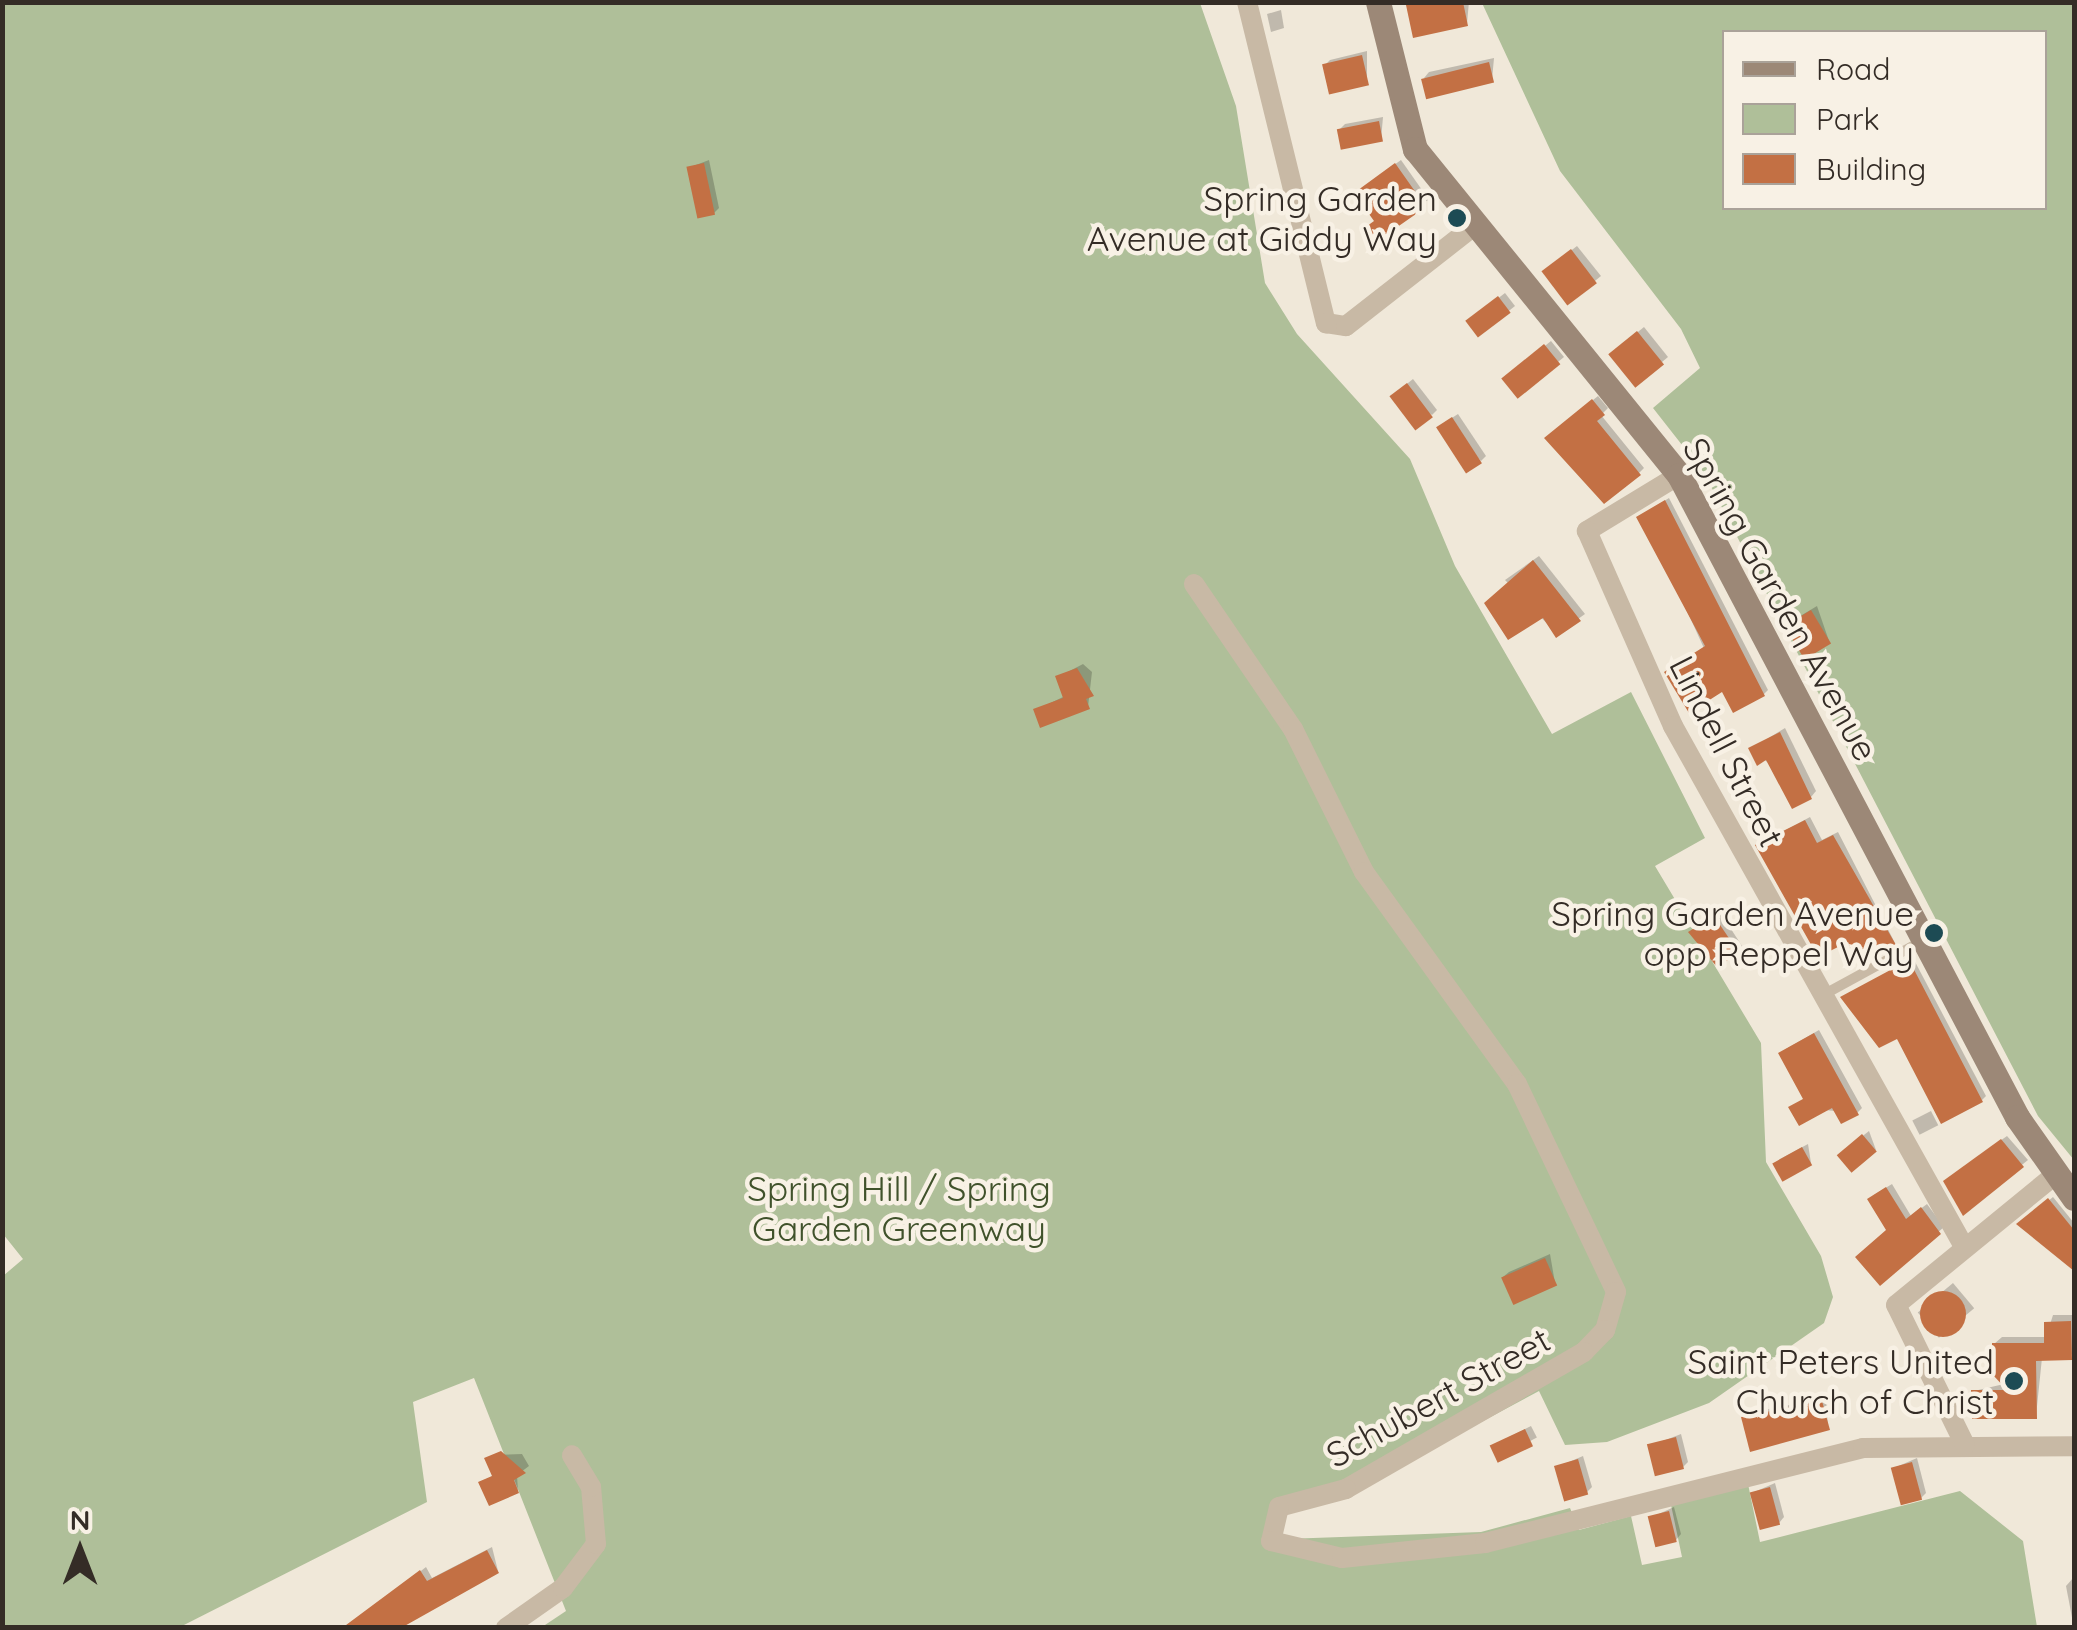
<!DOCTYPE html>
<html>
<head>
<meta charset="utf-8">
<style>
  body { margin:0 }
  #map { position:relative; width:2077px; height:1630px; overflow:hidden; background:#f0e8d9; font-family:Quicksand,sans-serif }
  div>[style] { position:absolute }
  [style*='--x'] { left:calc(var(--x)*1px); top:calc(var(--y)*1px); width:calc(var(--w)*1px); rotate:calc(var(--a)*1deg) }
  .green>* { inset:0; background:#afbf99 }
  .shadow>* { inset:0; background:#0003; transform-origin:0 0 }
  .building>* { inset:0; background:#c37044; transform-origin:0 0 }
  .round { border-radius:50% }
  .lane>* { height:10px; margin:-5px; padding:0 5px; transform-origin:5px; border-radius:5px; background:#c8b9a5 }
  .street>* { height:20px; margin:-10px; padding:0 10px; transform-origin:10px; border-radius:10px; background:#c8b9a5 }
  .secondary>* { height:25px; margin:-12.5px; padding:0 12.5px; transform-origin:12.5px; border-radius:12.5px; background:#9c8877 }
  .dots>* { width:28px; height:28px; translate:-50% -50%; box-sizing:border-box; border:5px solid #f8f1e5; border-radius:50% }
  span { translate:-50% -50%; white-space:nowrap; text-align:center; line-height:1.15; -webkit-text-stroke:9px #f8f1e5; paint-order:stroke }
  .poi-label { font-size:35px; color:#342c26 }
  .right { translate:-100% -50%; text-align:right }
  .street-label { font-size:35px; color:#342c26 }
  .park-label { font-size:35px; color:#40522b }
  .frame { position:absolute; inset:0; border:5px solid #342c26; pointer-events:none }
  .legend { position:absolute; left:1722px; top:30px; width:325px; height:180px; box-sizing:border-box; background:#f8f1e5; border:2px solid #aaa299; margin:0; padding:12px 18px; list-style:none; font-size:30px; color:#342c26 }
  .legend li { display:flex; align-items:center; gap:20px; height:50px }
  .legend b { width:50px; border:2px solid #aaa299 }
  .north { position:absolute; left:30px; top:1500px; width:100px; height:100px; -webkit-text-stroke:8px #f8f1e5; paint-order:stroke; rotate:0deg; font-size:28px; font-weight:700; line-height:40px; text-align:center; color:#342c26 }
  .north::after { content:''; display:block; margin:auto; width:35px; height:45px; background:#342c26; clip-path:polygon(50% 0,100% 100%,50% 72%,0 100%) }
</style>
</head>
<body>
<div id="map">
  <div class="green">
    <i style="clip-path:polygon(3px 3px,1200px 3px,1236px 106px,1265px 283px,1297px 334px,1410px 459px,1455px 566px,1552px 734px,1631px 692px,1705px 838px,1655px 866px,1761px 1043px,1766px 1162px,1821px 1256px,1833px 1297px,1824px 1323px,1709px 1403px,1607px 1442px,1565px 1445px,1539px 1391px,1345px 1495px,1286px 1512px,1278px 1524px,1285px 1539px,1481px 1532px,1570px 1508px,1579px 1530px,1631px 1516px,1642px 1565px,1682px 1557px,1671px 1505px,1748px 1484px,1760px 1542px,1960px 1491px,2023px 1541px,2037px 1627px,542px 1627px,566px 1611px,474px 1378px,413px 1402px,427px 1502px,180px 1627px,3px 1627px,3px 1276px,23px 1259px,3px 1234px)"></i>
    <i style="clip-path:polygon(evenodd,1482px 3px,2074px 3px,2074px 1160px,2038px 1116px,1704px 473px,1653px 408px,1700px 368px,1681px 329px,1560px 171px,1482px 3px,1724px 32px,2044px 32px,2044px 208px,1724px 208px,1724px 32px)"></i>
  </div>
  <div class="shadow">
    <i style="clip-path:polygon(1469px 2px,1467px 23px,1409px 6px,1412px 2px)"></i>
    <i style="clip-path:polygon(1281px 10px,1284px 28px,1271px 32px,1267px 14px)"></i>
    <i style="clip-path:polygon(1367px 51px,1367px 83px,1325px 65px,1330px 60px)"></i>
    <i style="clip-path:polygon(1494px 58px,1492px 80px,1424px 78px,1429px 72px)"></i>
    <i style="clip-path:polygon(1383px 117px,1381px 140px,1340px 129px,1345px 124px)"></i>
    <i style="clip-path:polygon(709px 160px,719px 208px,714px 213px,688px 168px)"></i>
    <i style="clip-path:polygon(1401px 160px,1429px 200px,1377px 221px,1362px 188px)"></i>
    <i style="clip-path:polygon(1577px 246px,1601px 276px,1569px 302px,1550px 267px)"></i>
    <i style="clip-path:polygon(1505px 293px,1515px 306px,1480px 334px,1475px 316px)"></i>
    <i style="clip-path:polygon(1644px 327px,1668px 357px,1662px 362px,1617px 349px)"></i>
    <i style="clip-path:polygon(1551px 341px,1564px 357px,1518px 395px,1510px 374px)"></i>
    <i style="clip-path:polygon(1413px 379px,1437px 410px,1432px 415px,1398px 391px)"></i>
    <i style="clip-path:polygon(1598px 396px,1608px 408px,1601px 415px,1644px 468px,1639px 473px,1552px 433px)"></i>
    <i style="clip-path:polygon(1458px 414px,1486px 456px,1481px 461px,1444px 423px)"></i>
    <i style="clip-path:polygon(1669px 498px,1768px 690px,1764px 694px,1722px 688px,1643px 514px)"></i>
    <i style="clip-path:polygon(1539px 556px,1585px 614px,1557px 634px,1505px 580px)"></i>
    <i style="clip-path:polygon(1817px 606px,1829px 641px,1787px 626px,1792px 621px)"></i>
    <i style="clip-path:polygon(1083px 664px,1092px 672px,1088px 707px,1036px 710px,1065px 696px,1058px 677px)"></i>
    <i style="clip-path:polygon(1785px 728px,1816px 791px,1811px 797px,1751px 749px)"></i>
    <i style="clip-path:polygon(1810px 817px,1822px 840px,1838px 832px,1895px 943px,1849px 939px,1758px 845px)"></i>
    <i style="clip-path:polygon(1720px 912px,1742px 946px,1737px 951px,1697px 927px)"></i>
    <i style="clip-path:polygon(1913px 958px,1986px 1096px,1982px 1100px,1848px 994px)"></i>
    <i style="clip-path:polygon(1819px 1030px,1862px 1108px,1857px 1113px,1791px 1107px,1805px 1098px,1786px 1049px)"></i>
    <i style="left:1931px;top:1111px;width:16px;height:21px;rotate:63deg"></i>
    <i style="clip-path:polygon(1869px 1131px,1876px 1150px,1845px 1150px)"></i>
    <i style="clip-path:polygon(2007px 1136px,2028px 1160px,1963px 1212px,1951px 1176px)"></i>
    <i style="clip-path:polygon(1808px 1144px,1811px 1163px,1775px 1164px,1780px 1159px)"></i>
    <i style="clip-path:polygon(1892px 1184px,1911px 1216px,1927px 1204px,1944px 1227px,1880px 1283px,1889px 1230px,1874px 1195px)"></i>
    <i style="clip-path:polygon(2053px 1197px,2074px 1223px,2073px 1267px,2020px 1224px)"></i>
    <i style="clip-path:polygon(1550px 1254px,1555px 1283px,1503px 1277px,1509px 1272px)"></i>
    <i style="left:1953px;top:1283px;width:33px;height:46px;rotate:50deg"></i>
    <i style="clip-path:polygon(2053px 1315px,2074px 1315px,2074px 1354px,2042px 1358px,2036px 1416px,1974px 1391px,2004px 1384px,1994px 1344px,2002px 1337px,2046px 1337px)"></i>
    <i style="clip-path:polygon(1826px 1398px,1828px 1428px,1744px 1418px,1748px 1413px)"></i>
    <i style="left:1531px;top:1426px;width:13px;height:43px;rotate:63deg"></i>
    <i style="clip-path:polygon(1681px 1434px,1688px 1462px,1683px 1467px,1650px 1446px)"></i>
    <i style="clip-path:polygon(522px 1454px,529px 1466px,517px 1475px,518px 1491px,481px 1483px,494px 1475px,491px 1455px)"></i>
    <i style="clip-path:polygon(1583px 1456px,1592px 1487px,1587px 1492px,1557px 1467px)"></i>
    <i style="clip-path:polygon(1917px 1458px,1926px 1493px,1921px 1498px,1894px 1468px)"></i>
    <i style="clip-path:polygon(1775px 1483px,1784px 1517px,1779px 1523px,1752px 1493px)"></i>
    <i style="clip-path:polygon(1674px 1507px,1681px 1534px,1676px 1540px,1650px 1518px)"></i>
    <i style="clip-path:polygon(492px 1547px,498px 1571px,363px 1616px,426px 1567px,432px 1578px)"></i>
    <i style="clip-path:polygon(2074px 1577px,2074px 1628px,2066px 1586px)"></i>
  </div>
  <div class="building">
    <i style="clip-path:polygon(1463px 2px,1468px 26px,1413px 38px,1406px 5px)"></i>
    <i style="left:1362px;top:55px;width:31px;height:41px;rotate:77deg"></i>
    <i style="left:1489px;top:62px;width:21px;height:70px;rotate:76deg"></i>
    <i style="left:1379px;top:121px;width:21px;height:43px;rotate:79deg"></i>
    <i style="left:704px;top:163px;width:53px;height:18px;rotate:78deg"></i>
    <i style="clip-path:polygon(1395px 163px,1426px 207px,1373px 244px,1363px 229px,1374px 221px,1354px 193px)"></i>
    <i style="left:1571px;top:249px;width:43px;height:37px;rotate:53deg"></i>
    <i style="left:1498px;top:296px;width:21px;height:41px;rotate:53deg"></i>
    <i style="left:1637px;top:331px;width:43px;height:37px;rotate:51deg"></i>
    <i style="left:1544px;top:344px;width:26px;height:55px;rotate:51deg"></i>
    <i style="left:1407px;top:383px;width:43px;height:22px;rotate:53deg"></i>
    <i style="clip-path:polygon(1592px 399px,1605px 415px,1597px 421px,1641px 475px,1604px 504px,1544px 438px)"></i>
    <i style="left:1452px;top:417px;width:55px;height:19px;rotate:57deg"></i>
    <i style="clip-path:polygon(1665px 500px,1765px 696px,1733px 713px,1722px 692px,1689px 713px,1664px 672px,1705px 646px,1636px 517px)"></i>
    <i style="clip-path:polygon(1533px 560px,1581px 621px,1556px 638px,1543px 618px,1508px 640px,1484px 603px)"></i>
    <i style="left:1811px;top:610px;width:39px;height:31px;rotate:59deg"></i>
    <i style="clip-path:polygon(1077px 668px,1094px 696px,1086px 699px,1090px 709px,1040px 728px,1033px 709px,1063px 698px,1055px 676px)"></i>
    <i style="clip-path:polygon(1780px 732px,1812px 799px,1792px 809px,1766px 760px,1757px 766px,1748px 748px)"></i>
    <i style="clip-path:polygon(1805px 820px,1817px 843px,1833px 835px,1896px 945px,1859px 965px,1848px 942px,1818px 957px,1755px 845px)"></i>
    <i style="clip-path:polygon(1714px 916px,1739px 953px,1717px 967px,1688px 932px)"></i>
    <i style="clip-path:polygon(1909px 960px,1983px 1102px,1941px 1124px,1897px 1039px,1879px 1048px,1840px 997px)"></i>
    <i style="clip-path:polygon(1814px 1033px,1859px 1115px,1841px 1124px,1832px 1108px,1799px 1126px,1788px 1107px,1803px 1099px,1778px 1053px)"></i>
    <i style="left:1862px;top:1134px;width:23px;height:33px;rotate:50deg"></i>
    <i style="clip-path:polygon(2001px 1139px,2024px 1167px,1963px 1216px,1943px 1181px)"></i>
    <i style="left:1802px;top:1147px;width:21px;height:34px;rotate:61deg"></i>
    <i style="clip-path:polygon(1886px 1187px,1906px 1219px,1921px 1207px,1941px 1234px,1880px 1286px,1855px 1257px,1886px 1230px,1867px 1199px)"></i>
    <i style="clip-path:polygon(2048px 1198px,2074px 1230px,2074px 1271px,2016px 1224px)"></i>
    <i style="left:1545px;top:1258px;width:30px;height:48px;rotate:66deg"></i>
    <i class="round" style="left:1920px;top:1291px;width:46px;height:46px"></i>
    <i style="clip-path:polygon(2071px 1321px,2072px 1360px,2036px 1361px,2037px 1419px,1972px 1419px,1971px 1390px,2007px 1390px,1992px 1374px,1992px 1343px,2044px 1343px,2044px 1322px)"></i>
    <i style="clip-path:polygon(1822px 1401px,1830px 1430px,1750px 1452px,1741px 1417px)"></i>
    <i style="left:1525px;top:1429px;width:19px;height:39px;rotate:65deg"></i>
    <i style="left:1676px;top:1437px;width:33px;height:30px;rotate:76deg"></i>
    <i style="clip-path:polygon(501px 1451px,526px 1473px,514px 1480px,519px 1493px,489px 1506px,478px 1482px,492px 1476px,484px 1458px)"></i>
    <i style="left:1578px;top:1459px;width:37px;height:25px;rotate:74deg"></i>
    <i style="left:1912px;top:1462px;width:39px;height:22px;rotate:75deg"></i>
    <i style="left:1770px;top:1487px;width:39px;height:21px;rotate:75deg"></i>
    <i style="left:1669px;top:1511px;width:32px;height:22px;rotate:76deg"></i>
    <i style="clip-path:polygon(487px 1550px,499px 1573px,401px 1628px,342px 1628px,420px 1570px,427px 1581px)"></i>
  </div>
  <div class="lane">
    <i style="--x:1823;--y:995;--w:113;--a:-28.6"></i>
  </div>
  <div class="street">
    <i style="--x:1247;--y:2;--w:331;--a:76.2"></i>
    <i style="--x:1326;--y:323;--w:20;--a:9"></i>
    <i style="--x:1346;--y:326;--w:167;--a:-38"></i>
    <i style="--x:1679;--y:475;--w:108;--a:148.7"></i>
    <i style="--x:1587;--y:531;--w:213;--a:66.2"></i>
    <i style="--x:1673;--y:726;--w:595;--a:60.8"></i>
    <i style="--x:1194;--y:584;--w:176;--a:55.7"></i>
    <i style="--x:1293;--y:729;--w:160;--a:63.6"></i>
    <i style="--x:1364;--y:872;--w:261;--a:54.2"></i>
    <i style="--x:1517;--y:1084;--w:230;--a:64.5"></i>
    <i style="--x:1616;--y:1292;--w:40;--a:106"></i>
    <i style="--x:1605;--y:1330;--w:30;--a:134"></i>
    <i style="--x:1584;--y:1352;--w:275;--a:150.1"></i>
    <i style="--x:1346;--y:1489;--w:69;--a:165"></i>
    <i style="--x:1279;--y:1507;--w:35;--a:103"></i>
    <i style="--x:1271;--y:1541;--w:73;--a:13.5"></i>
    <i style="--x:1342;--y:1558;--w:144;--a:-6"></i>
    <i style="--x:1485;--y:1543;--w:390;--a:-14.1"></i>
    <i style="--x:1863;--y:1448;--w:211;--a:-0.5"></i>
    <i style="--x:1965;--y:1445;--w:156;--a:-116.2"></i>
    <i style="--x:1896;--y:1305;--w:205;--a:-39.3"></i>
    <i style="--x:506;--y:1628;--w:70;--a:-35.1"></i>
    <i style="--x:563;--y:1588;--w:55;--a:-53.1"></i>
    <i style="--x:596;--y:1544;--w:57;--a:-95"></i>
    <i style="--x:591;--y:1487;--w:37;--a:-121"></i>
  </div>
  <div class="secondary">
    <i style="--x:1378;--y:2;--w:152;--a:75.9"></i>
    <i style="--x:1415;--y:149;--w:419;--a:51"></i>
    <i style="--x:1679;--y:475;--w:726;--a:62.23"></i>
    <i style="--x:2017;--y:1117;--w:99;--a:54.9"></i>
  </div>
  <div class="dots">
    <i style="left:1457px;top:218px;background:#1d4b54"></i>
    <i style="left:1934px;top:933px;background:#1d4b54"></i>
    <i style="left:2014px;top:1381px;background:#1d4b54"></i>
  </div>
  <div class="poi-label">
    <span class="right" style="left:1437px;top:218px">Spring Garden<br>Avenue at Giddy Way</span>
    <span class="right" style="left:1914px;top:933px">Spring Garden Avenue<br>opp Reppel Way</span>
    <span class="right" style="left:1994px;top:1381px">Saint Peters United<br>Church of Christ</span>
  </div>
  <div class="street-label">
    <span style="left:1781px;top:599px;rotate:61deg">Spring Garden Avenue</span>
    <span style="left:1727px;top:751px;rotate:63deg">Lindell Street</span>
    <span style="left:1438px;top:1397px;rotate:-29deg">Schubert Street</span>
  </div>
  <div class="park-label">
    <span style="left:899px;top:1208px">Spring Hill / Spring<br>Garden Greenway</span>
  </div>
  <div class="frame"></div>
  <ul class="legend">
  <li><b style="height:12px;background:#9c8877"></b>Road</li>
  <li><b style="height:28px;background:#afbf99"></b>Park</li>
  <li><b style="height:28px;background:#c37044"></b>Building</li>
  </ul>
  <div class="north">N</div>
</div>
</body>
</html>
